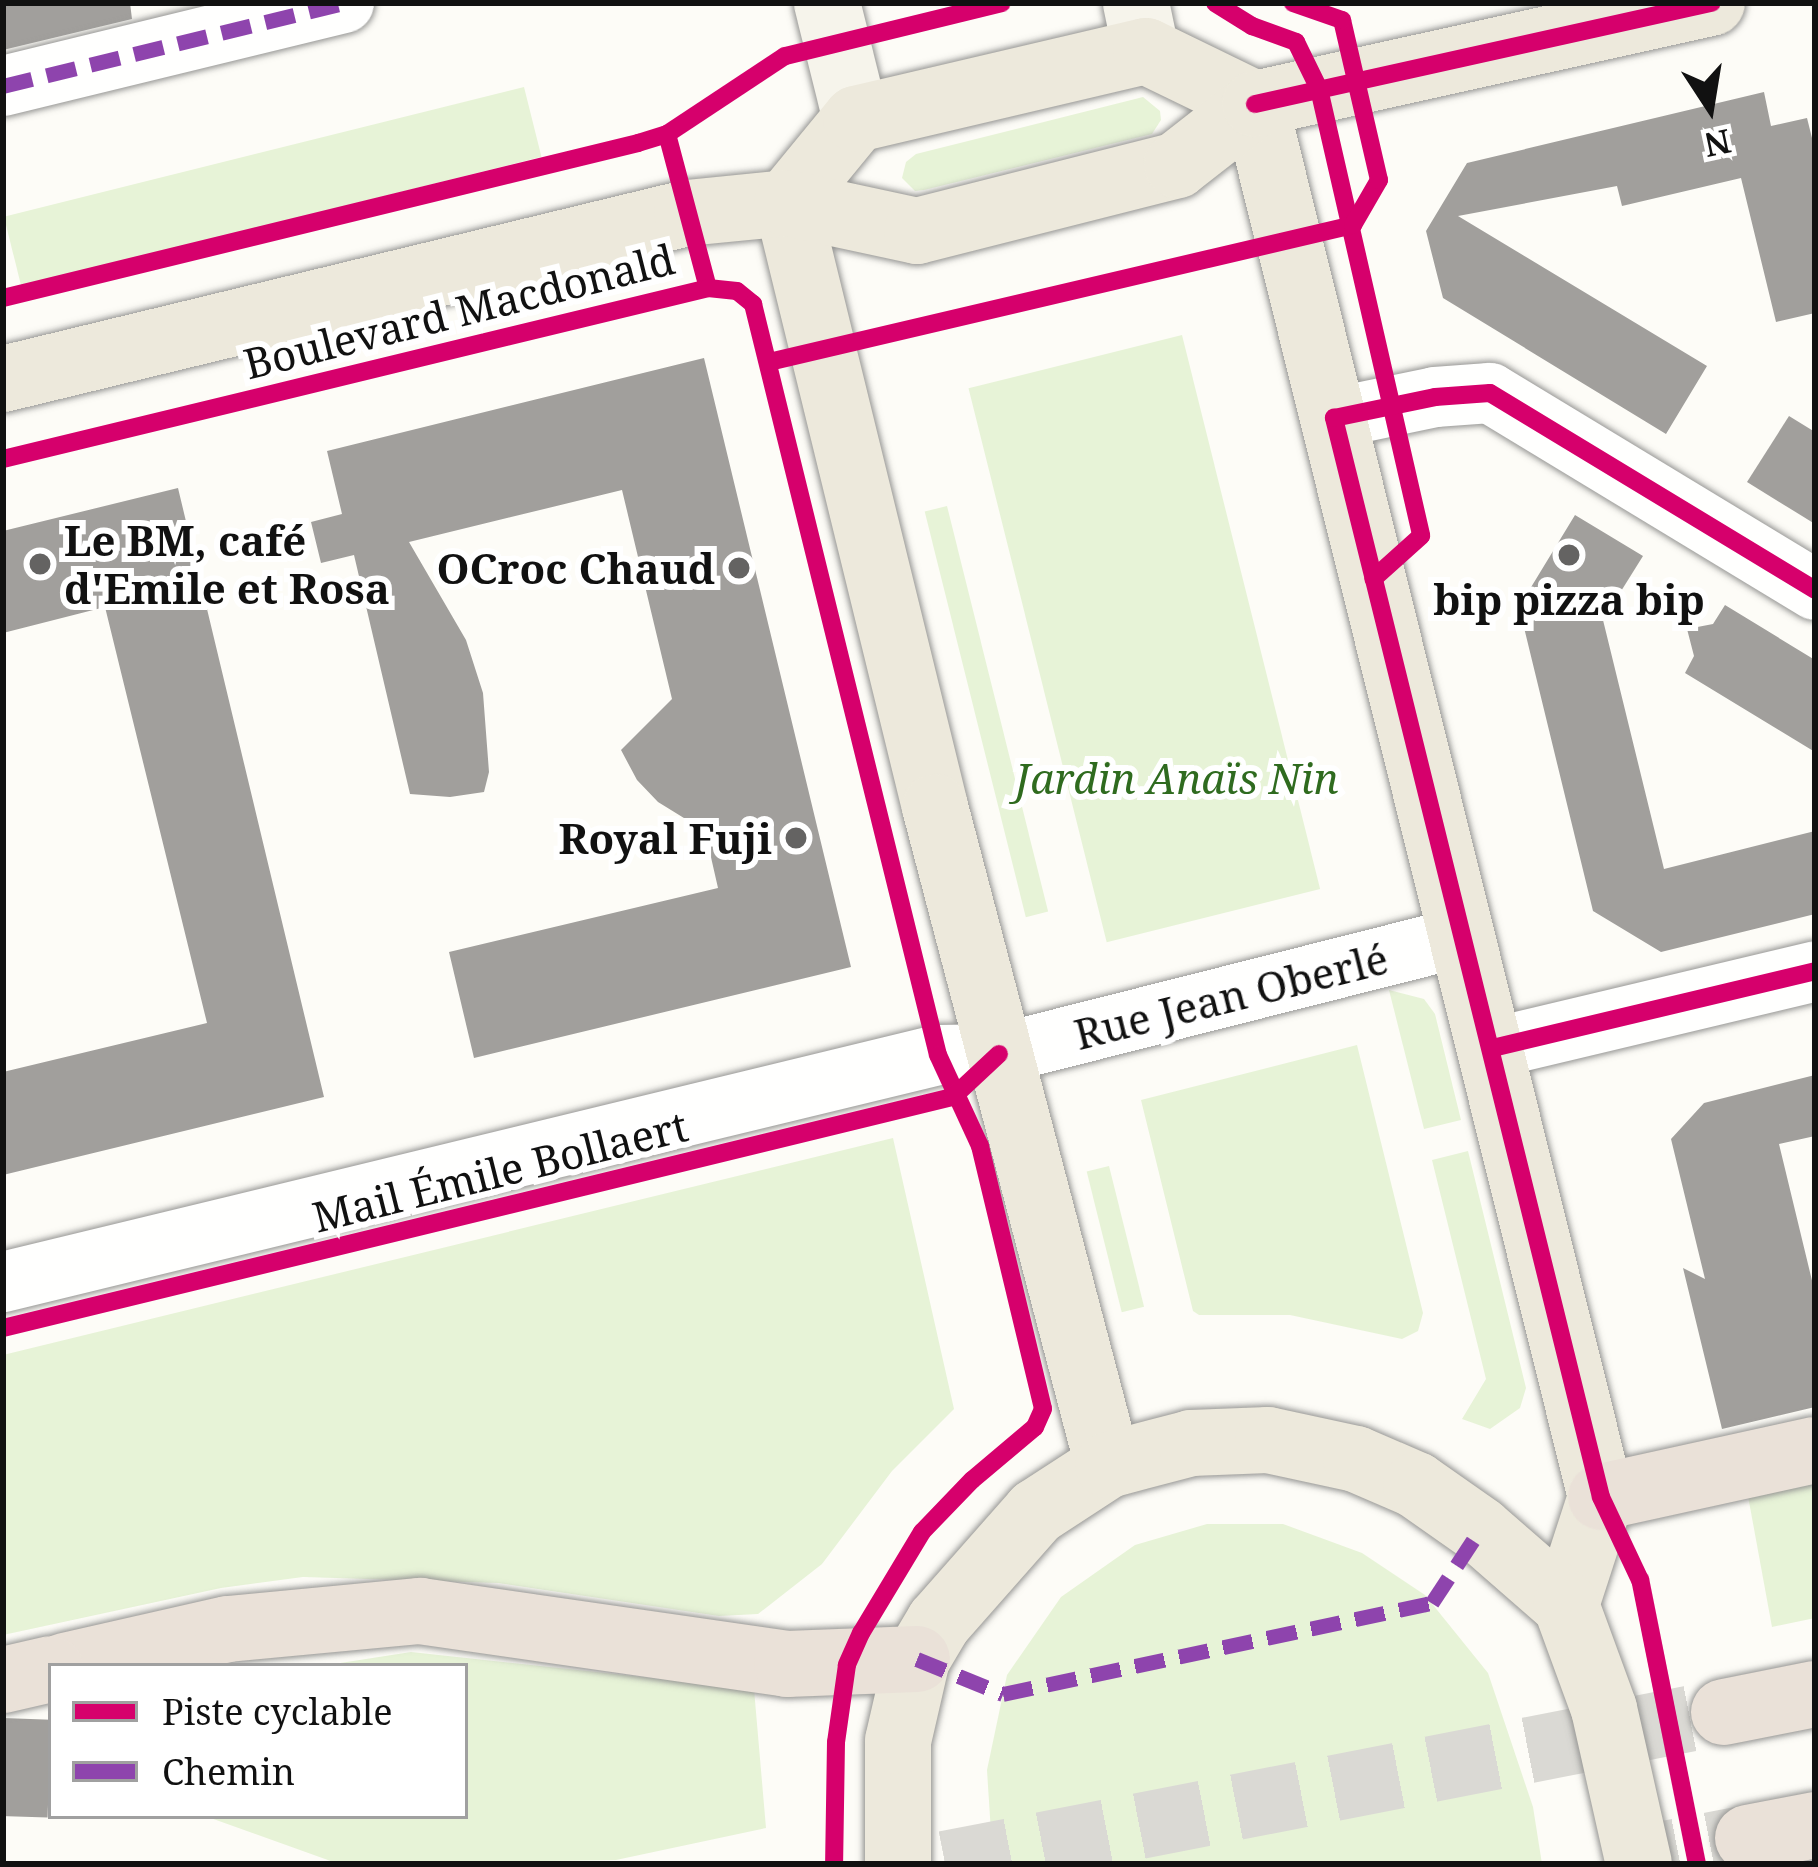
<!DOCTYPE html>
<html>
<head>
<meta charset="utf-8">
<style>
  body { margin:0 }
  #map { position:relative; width:1818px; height:1867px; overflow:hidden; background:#fdfcf7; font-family:"Noto Serif",serif }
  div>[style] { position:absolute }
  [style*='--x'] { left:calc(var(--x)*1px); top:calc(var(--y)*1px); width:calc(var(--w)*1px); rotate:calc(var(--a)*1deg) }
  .green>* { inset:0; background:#e7f3d7; transform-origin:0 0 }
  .building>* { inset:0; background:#a19f9c; transform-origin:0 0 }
  .highway-tunnel>* { height:66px; margin-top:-33px; transform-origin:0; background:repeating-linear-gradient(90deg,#dad9d4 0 66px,transparent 0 99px) }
  .roads { filter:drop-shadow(0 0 3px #979795) drop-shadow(0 0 3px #979795) }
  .street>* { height:60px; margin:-30px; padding:0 30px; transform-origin:30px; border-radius:30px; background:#fffffe }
  .secondary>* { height:66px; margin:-33px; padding:0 33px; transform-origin:33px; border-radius:33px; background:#f6f4eb }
  .primary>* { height:66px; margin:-33px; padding:0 33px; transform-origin:33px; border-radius:33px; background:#ede9dc }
  .highway>* { height:66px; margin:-33px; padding:0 33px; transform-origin:33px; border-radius:33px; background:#eae1d8 }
  .quiet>* { height:15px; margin-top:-7.5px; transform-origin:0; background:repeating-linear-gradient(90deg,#8e44ad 0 30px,transparent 0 45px) }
  .cycleway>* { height:18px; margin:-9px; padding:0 9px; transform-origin:9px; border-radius:9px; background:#d6006c }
  .dots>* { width:33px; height:33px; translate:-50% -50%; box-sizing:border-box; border:6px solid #fff; border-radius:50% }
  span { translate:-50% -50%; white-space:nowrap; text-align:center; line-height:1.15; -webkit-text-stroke:12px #fff; paint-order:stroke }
  .street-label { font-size:42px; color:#111 }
  .poi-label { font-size:42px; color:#111; font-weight:700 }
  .left { translate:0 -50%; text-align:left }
  .right { translate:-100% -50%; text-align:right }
  .park-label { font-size:42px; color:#2f6b1f; font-style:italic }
  .frame { position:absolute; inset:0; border:6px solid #111; pointer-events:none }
  .legend { position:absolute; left:48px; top:1663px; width:420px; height:156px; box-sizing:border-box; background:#fff; border:3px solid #a0a0a0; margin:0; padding:15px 21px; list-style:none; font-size:36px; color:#111 }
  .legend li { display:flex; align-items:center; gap:24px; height:60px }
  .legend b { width:60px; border:3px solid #a0a0a0 }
  .north { position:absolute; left:1650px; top:48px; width:120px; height:120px; -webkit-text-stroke:9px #fff; paint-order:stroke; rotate:168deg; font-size:33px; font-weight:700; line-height:48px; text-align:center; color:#111 }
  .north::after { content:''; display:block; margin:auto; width:42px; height:54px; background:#111; clip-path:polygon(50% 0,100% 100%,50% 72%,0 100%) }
</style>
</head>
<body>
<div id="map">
  <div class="green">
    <i style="left:524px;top:87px;width:72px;height:536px;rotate:76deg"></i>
    <i style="clip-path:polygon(1143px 97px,1160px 111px,1161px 120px,1152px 134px,924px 190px,915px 191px,902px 178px,906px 162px,916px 154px)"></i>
    <i style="left:1182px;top:335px;width:571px;height:220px;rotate:76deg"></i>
    <i style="left:947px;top:506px;width:418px;height:23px;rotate:76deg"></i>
    <i style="clip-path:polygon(1389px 990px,1424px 999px,1435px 1014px,1461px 1120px,1424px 1129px)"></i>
    <i style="clip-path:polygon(1357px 1045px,1423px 1313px,1418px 1331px,1402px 1339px,1290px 1315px,1199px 1315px,1193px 1311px,1141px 1100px)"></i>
    <i style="clip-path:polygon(893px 1138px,954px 1409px,892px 1471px,822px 1564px,758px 1614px,719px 1616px,498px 1583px,303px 1577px,221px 1588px,3px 1635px,3px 1355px)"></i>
    <i style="clip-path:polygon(1468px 1151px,1526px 1388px,1520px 1408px,1490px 1429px,1462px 1419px,1486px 1379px,1432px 1160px)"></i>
    <i style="left:1109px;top:1166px;width:145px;height:23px;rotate:76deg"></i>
    <i style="clip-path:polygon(1815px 1481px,1815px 1618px,1772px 1627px,1748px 1496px)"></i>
    <i style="clip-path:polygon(1207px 1524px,1283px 1524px,1362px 1553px,1425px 1595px,1488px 1673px,1533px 1807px,1542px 1864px,993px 1864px,987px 1770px,1007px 1675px,1061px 1597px,1135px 1545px)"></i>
    <i style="clip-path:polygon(411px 1652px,754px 1689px,766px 1828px,616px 1860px,339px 1864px,205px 1816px,465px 1816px,465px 1666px,321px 1666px)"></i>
  </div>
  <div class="building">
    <i style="clip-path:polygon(3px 3px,130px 3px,132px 19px,3px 50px)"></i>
    <i style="clip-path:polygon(1764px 92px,1771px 126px,1807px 118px,1815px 150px,1815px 313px,1776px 322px,1741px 178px,1622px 206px,1617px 186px,1458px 216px,1707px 366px,1666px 434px,1443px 298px,1426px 231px,1467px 163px)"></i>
    <i style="clip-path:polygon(704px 358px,851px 967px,474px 1058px,449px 952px,718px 888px,705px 831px,658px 802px,637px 780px,621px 750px,672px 699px,622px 490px,409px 542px,466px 640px,483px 693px,489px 772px,484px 792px,450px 797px,410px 794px,354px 555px,321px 563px,311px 522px,342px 514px,327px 451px)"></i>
    <i style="clip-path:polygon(1789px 416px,1815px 432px,1815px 524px,1747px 482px)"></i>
    <i style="clip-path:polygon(178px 488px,324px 1097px,3px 1175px,3px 1072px,207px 1023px,105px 607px,3px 633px,3px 531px)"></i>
    <i style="clip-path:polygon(1575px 515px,1643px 556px,1603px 620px,1664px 869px,1815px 831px,1815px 914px,1661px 952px,1593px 911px,1519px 607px)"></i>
    <i style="clip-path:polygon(1725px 605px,1815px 660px,1815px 752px,1685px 673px,1694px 656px,1687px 629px,1713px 624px)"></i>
    <i style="clip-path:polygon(1815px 1075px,1815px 1136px,1779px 1144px,1815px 1293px,1815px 1407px,1722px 1429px,1683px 1268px,1705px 1279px,1671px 1139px,1704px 1103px)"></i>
    <i style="left:3px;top:1718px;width:48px;height:98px;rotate:2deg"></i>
  </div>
  <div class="highway-tunnel">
    <i style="--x:945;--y:1864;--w:794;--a:-11.04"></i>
    <i style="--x:1613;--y:1864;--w:137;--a:-10.9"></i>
  </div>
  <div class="roads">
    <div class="street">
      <i style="--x:3;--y:86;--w:351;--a:-13.7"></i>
      <i style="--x:1334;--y:418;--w:103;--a:-11.7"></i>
      <i style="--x:1435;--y:397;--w:55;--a:-4.2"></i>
      <i style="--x:1490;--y:393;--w:380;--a:31.2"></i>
      <i style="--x:1493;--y:1048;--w:331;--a:-13.4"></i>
      <i style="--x:3;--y:1282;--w:962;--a:-13.65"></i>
      <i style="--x:938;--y:1055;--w:61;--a:-0.9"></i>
      <i style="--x:999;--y:1054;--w:479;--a:-14.2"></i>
    </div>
    <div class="secondary">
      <i style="--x:827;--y:3;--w:120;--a:76"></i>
      <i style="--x:1136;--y:3;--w:49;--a:78.2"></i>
    </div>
    <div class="primary">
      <i style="--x:1255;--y:104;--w:1435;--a:76.05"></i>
      <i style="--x:1601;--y:1497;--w:114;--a:108"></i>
      <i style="--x:787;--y:203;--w:622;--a:76.23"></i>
      <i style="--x:935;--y:807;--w:680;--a:75.27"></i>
      <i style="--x:787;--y:203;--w:109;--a:-50.6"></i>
      <i style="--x:856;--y:119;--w:298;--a:-13.2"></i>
      <i style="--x:1146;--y:51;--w:121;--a:25.9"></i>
      <i style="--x:3;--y:379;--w:704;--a:-13.64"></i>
      <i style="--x:687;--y:213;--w:100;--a:-5.7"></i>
      <i style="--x:787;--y:203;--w:133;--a:12.2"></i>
      <i style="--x:917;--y:231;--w:268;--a:-14.2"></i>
      <i style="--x:1177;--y:165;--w:99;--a:-38"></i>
      <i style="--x:1255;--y:104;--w:468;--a:-12.5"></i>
      <i style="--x:898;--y:1864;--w:123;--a:-90"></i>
      <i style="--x:898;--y:1741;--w:84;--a:-77"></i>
      <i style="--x:917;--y:1659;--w:43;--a:-59.3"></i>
      <i style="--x:939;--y:1622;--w:147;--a:-48.6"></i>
      <i style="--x:1036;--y:1512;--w:86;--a:-33.1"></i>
      <i style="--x:1108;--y:1465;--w:86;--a:-14.8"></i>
      <i style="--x:1191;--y:1443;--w:77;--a:-2.2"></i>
      <i style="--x:1268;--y:1440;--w:90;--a:12.2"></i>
      <i style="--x:1356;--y:1459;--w:65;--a:23.4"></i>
      <i style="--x:1416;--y:1485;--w:78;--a:35.1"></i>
      <i style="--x:1480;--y:1530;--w:114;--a:41.1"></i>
      <i style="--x:1566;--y:1605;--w:111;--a:69.9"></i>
      <i style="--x:1604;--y:1709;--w:159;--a:77.3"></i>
    </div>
    <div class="highway">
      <i style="--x:1601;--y:1497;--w:219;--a:-12.4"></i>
      <i style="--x:65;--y:1666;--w:167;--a:-12.8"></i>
      <i style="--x:228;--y:1629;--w:193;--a:-5.4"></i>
      <i style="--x:420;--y:1611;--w:371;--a:8.2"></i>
      <i style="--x:787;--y:1664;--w:130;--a:-2.2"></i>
      <i style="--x:3;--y:1680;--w:49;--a:-12.9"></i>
      <i style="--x:1724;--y:1712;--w:93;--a:-11.2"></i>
      <i style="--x:1748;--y:1838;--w:68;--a:-11"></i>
    </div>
  </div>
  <div class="quiet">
    <i style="--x:3;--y:86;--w:351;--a:-13.7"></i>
    <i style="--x:917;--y:1659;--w:93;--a:22.1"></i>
    <i style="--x:1003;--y:1694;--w:439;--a:-12"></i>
    <i style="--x:1432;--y:1603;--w:87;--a:-56.7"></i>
  </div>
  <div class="cycleway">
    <i style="--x:1215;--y:3;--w:44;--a:31.9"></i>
    <i style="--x:1252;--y:26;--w:47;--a:20"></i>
    <i style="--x:1296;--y:42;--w:52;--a:63.9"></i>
    <i style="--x:1319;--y:89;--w:458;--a:77.1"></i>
    <i style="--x:1421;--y:536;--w:64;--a:138.1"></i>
    <i style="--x:1255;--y:104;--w:468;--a:-12.5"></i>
    <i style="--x:667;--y:134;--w:159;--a:75.1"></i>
    <i style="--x:3;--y:298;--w:654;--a:-13.72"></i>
    <i style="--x:638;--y:143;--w:30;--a:-17"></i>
    <i style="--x:667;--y:134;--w:141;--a:-33.5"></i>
    <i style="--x:785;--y:56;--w:223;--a:-13.7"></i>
    <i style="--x:769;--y:362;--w:600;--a:-13.2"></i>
    <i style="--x:1353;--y:225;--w:52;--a:-60"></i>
    <i style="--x:1379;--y:180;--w:164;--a:-103"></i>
    <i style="--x:1342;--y:20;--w:52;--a:-160.9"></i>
    <i style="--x:3;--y:459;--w:725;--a:-13.63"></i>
    <i style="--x:708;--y:288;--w:29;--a:6"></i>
    <i style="--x:737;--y:291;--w:21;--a:39"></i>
    <i style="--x:753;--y:304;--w:773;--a:76.16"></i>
    <i style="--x:938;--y:1055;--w:100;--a:65.2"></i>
    <i style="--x:980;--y:1146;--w:270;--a:76.5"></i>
    <i style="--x:1043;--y:1409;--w:20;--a:114"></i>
    <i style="--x:1035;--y:1427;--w:82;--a:139.9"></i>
    <i style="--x:972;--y:1480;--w:72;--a:133.9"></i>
    <i style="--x:922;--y:1532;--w:118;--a:121.1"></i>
    <i style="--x:861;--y:1633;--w:35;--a:114"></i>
    <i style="--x:847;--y:1665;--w:78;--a:98.1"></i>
    <i style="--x:836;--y:1742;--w:122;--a:90.9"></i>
    <i style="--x:1493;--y:1048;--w:331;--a:-13.4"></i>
    <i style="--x:3;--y:1328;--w:978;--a:-13.67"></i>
    <i style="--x:953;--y:1097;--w:63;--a:-43.1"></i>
    <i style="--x:1697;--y:1864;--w:290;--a:-101.3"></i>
    <i style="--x:1640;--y:1580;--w:92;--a:-115.2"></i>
    <i style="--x:1601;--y:1497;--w:1112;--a:-103.9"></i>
    <i style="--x:1334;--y:418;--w:103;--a:-11.7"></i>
    <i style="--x:1435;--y:397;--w:55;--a:-4.2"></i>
    <i style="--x:1490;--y:393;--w:380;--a:31.2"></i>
  </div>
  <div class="dots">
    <i style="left:1569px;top:555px;background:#646362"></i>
    <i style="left:40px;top:564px;background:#646362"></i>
    <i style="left:739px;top:568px;background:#646362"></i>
    <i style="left:796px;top:838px;background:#646362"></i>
  </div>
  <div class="street-label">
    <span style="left:459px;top:311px;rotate:-14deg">Boulevard Macdonald</span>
    <span style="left:1231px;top:996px;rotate:-14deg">Rue Jean Oberlé</span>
    <span style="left:500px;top:1171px;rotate:-14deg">Mail Émile Bollaert</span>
  </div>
  <div class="poi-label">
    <span class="left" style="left:64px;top:564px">Le BM, café<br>d'Emile et Rosa</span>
    <span class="right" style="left:715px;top:568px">OCroc Chaud</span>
    <span style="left:1569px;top:599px">bip pizza bip</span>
    <span class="right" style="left:772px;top:838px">Royal Fuji</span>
  </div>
  <div class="park-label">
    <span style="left:1177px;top:778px">Jardin Anaïs Nin</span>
  </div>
  <div class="frame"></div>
  <ul class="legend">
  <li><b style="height:15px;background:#d6006c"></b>Piste cyclable</li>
  <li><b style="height:15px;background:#8e44ad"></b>Chemin</li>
  </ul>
  <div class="north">N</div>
</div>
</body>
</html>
